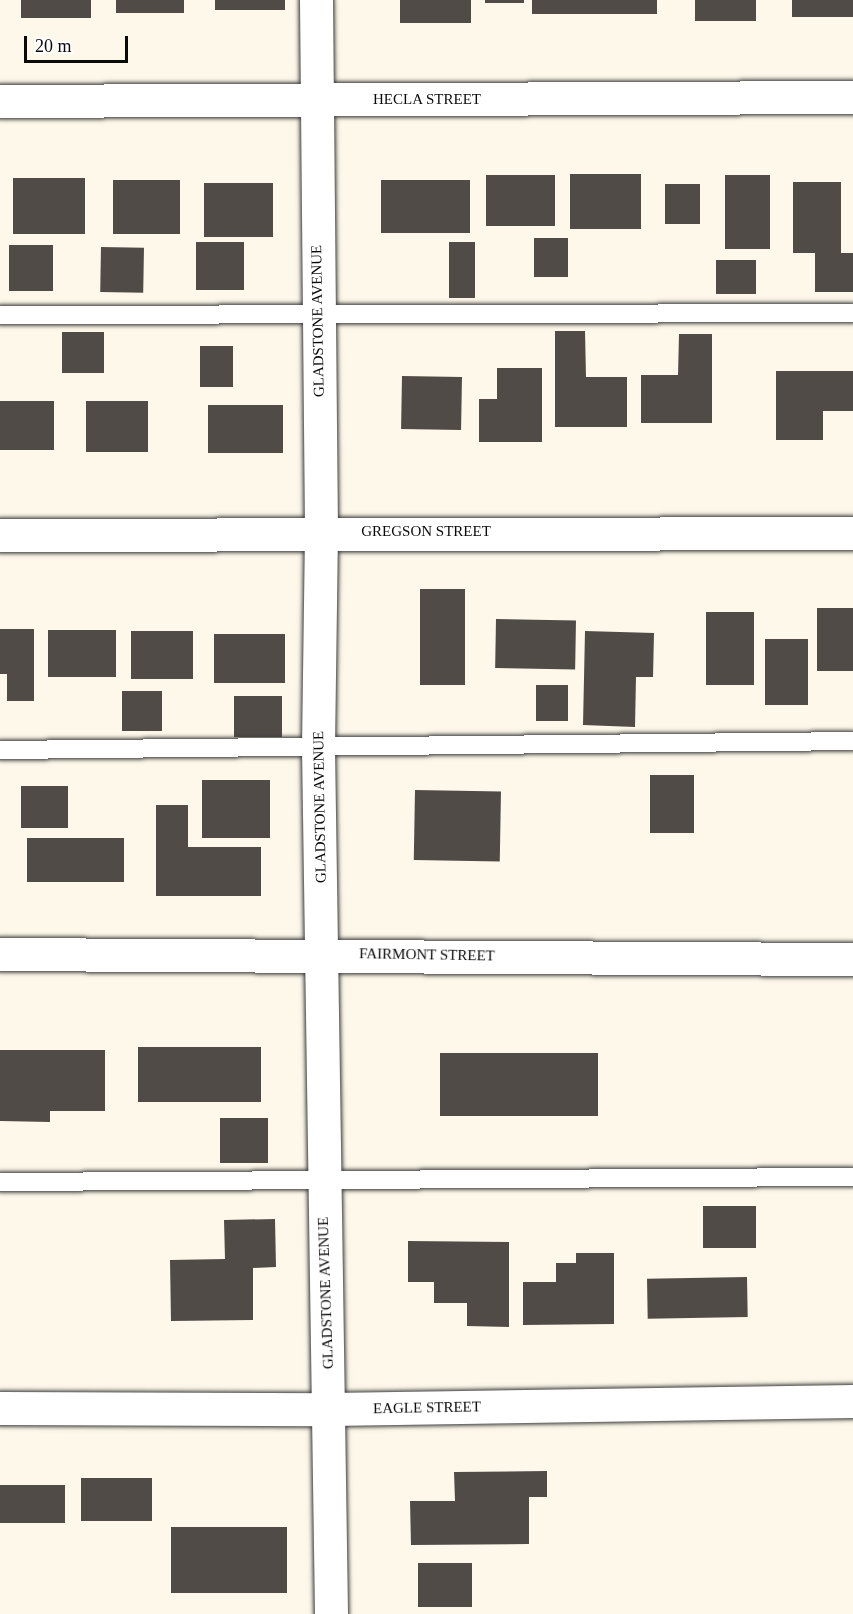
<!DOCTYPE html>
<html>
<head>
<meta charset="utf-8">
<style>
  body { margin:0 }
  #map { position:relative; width:853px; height:1614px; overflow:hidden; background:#fdf8e9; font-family:"Times New Roman",serif }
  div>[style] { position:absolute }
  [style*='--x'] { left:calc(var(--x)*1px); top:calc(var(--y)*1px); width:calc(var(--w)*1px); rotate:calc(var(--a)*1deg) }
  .building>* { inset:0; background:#514b47; transform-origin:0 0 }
  .roads { filter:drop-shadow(0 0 2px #3d3d3d) drop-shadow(0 0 2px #3d3d3d) }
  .lane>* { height:18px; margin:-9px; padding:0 9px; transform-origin:9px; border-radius:9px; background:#fff }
  .street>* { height:33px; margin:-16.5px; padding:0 16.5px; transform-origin:16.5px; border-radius:16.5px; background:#fff }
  span { translate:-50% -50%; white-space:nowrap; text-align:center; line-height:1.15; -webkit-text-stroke:6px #fff; paint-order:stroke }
  .street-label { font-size:15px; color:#0a0a0a }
  .scale { position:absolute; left:24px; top:36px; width:104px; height:27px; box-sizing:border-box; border:3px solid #0a0a0a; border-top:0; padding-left:8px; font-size:18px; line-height:21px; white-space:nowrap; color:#0a0a0a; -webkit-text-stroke:4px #fff; paint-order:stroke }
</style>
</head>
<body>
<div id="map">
  <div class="building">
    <i style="left:21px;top:0;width:70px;height:18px"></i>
    <i style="left:116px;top:0;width:68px;height:13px"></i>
    <i style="left:215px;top:0;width:70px;height:10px"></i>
    <i style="left:400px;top:0;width:71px;height:23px"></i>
    <i style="left:485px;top:0;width:39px;height:3px"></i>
    <i style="left:532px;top:0;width:125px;height:14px"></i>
    <i style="left:695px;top:0;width:61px;height:21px"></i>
    <i style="left:792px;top:0;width:61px;height:17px"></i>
    <i style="left:570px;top:174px;width:71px;height:55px"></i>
    <i style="left:486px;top:175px;width:69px;height:51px"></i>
    <i style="left:725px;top:175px;width:45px;height:74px"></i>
    <i style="left:13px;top:178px;width:72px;height:56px"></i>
    <i style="left:113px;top:180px;width:67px;height:54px"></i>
    <i style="left:381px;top:180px;width:89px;height:53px"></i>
    <i style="clip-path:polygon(793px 182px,841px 182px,841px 253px,853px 253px,853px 292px,815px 292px,815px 253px,793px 253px)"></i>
    <i style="left:204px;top:183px;width:69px;height:54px"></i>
    <i style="left:665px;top:184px;width:35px;height:40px"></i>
    <i style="left:534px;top:238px;width:34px;height:39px"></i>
    <i style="left:196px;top:242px;width:48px;height:48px"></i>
    <i style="left:449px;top:242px;width:26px;height:56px"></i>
    <i style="left:9px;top:245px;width:44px;height:46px"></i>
    <i style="left:101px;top:247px;width:43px;height:45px;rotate:1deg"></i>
    <i style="left:716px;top:260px;width:40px;height:34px"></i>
    <i style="clip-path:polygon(555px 331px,585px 331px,586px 377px,627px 377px,627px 427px,555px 427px)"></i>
    <i style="left:62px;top:332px;width:42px;height:41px"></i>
    <i style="clip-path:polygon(679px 334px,712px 334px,712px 423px,641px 423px,641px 375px,678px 375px)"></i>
    <i style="left:200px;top:346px;width:33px;height:41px"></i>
    <i style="clip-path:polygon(497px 368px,542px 368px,542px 442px,479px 442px,479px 399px,497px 399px)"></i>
    <i style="clip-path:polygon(776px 371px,853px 371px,853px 411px,823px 411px,823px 440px,776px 440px)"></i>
    <i style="left:402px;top:376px;width:60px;height:53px;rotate:1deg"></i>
    <i style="left:0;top:401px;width:54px;height:49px"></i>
    <i style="left:86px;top:401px;width:62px;height:51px"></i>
    <i style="left:208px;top:405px;width:75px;height:48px"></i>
    <i style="left:420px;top:589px;width:45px;height:96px"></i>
    <i style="left:853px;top:608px;width:63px;height:36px;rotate:90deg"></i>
    <i style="left:706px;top:612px;width:48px;height:73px"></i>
    <i style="left:496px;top:619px;width:80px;height:49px;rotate:1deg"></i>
    <i style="clip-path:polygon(0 629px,34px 629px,34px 701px,7px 701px,7px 674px,0 674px)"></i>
    <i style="left:48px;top:630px;width:68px;height:47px"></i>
    <i style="left:131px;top:631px;width:62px;height:48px"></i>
    <i style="clip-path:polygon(585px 631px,654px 633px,653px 677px,636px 677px,635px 727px,583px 725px)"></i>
    <i style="left:214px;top:634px;width:71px;height:49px"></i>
    <i style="left:765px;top:639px;width:43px;height:66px"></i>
    <i style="left:536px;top:685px;width:32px;height:36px"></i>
    <i style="left:122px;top:691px;width:40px;height:40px"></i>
    <i style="left:234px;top:696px;width:48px;height:41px"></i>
    <i style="left:650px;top:775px;width:44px;height:58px"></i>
    <i style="left:202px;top:780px;width:68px;height:58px"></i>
    <i style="left:21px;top:786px;width:47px;height:42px"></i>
    <i style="left:415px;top:790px;width:86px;height:70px;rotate:1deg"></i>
    <i style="clip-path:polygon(156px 805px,188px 805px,188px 847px,261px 847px,261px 896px,156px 896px)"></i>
    <i style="left:27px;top:838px;width:97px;height:44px"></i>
    <i style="left:138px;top:1047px;width:123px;height:55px"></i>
    <i style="clip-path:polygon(0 1050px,105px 1050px,105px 1111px,50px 1111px,50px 1122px,0 1121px)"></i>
    <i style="left:440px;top:1053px;width:158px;height:63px"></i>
    <i style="left:220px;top:1118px;width:48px;height:45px"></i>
    <i style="left:703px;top:1206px;width:53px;height:42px"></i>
    <i style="clip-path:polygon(275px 1219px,276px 1267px,253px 1268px,253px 1320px,171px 1321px,170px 1260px,225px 1259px,224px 1220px)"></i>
    <i style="clip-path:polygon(408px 1241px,509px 1242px,509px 1327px,467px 1326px,467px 1303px,434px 1303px,434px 1282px,408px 1282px)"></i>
    <i style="clip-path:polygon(576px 1253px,614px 1253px,614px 1324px,523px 1325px,523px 1282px,556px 1282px,556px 1263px,576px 1263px)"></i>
    <i style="left:747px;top:1277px;width:40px;height:100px;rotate:89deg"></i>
    <i style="clip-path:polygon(547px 1471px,547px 1497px,529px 1497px,529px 1544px,411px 1545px,410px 1501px,455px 1501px,454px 1472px)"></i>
    <i style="left:81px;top:1478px;width:71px;height:43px"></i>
    <i style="left:0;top:1485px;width:65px;height:38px"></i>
    <i style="left:171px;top:1527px;width:116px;height:66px"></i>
    <i style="left:418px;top:1563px;width:54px;height:44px"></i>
  </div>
  <div class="roads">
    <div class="lane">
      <i style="--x:0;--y:315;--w:853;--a:-0.13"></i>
      <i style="--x:0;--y:750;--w:853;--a:-0.6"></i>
      <i style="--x:0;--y:1182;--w:853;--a:-0.34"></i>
    </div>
    <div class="street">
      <i style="--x:316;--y:0;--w:532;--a:89.46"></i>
      <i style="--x:321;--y:532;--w:215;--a:90.8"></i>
      <i style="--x:318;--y:747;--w:867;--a:89.14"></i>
      <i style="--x:0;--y:101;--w:853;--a:-0.27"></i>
      <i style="--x:0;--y:535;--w:853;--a:-0.13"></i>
      <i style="--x:0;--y:954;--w:853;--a:0.34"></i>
      <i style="--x:0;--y:1408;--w:330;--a:0.2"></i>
      <i style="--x:330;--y:1409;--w:523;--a:-0.88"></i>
    </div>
  </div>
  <div class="street-label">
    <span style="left:427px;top:100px">HECLA STREET</span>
    <span style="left:318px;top:321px;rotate:-91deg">GLADSTONE AVENUE</span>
    <span style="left:426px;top:532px">GREGSON STREET</span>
    <span style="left:320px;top:807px;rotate:-91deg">GLADSTONE AVENUE</span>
    <span style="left:427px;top:955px;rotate:1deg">FAIRMONT STREET</span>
    <span style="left:326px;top:1293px;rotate:-92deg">GLADSTONE AVENUE</span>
    <span style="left:427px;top:1408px;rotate:-1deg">EAGLE STREET</span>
  </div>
  <div class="scale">20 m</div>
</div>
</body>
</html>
